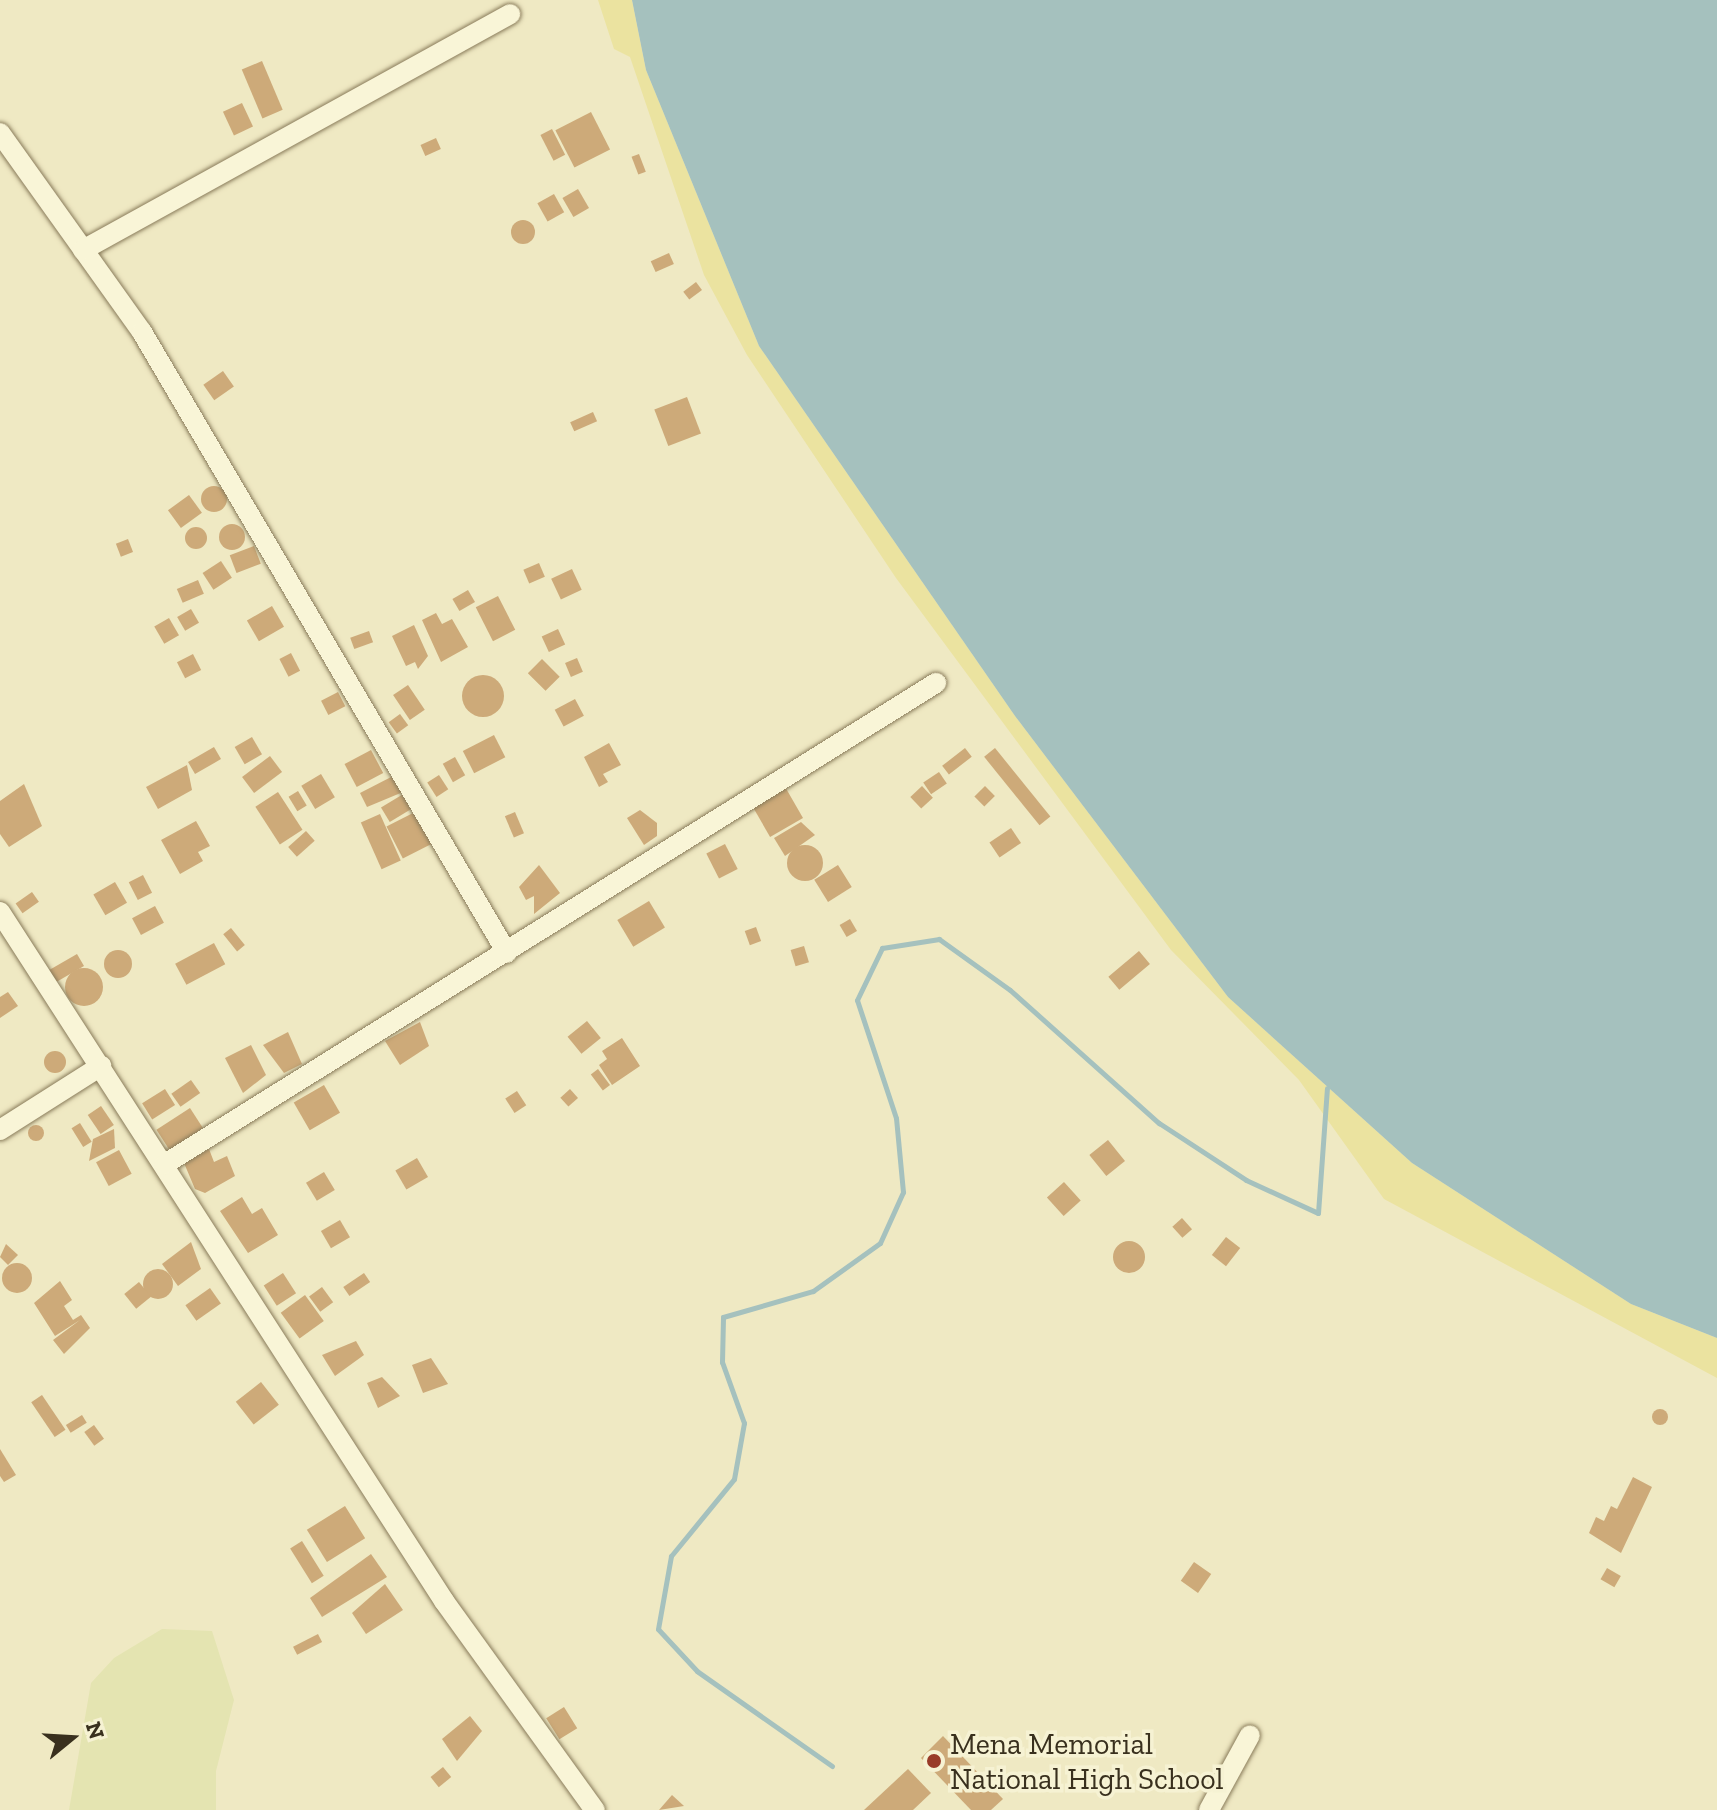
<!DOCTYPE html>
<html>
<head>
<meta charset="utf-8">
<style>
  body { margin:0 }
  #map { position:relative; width:1717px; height:1810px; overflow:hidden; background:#efe9c3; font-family:"Zilla Slab",serif }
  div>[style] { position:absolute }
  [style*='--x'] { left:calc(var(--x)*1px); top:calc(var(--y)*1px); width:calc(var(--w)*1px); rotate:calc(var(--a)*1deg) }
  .farmland>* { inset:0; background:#e4e4b1 }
  .sand>* { inset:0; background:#ebe3a0 }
  .water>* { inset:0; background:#a5c1be }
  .stream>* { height:5px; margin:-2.5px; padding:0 2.5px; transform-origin:2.5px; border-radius:2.5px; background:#a5c1be }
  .building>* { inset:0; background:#cdaa79; transform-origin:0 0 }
  .round { border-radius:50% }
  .roads { filter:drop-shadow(0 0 2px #897b5a) drop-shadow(0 0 2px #897b5a) }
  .minor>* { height:20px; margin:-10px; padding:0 10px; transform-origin:10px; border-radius:10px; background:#f9f5d7 }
  .dots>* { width:22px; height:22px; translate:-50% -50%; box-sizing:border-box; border:4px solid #f6f2d3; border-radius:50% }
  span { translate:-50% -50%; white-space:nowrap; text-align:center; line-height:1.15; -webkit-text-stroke:7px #f6f2d3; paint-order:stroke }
  .poi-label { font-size:30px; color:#39301e }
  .left { translate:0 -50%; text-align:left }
  .north { position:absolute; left:32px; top:1698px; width:80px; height:80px; -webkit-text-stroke:6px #f6f2d3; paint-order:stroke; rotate:72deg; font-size:22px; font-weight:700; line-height:32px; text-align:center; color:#39301e }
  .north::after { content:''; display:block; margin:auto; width:28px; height:36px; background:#39301e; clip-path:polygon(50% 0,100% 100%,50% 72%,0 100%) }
</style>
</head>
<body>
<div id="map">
  <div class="farmland">
    <i style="clip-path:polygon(162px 1629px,212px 1631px,234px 1700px,216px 1771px,216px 1810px,69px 1810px,91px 1683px,114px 1658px)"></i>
  </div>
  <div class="sand">
    <i style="clip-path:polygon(598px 0,632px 0,646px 70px,759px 346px,1015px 716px,1228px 997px,1412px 1163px,1631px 1304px,1717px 1338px,1717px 1378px,1384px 1199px,1299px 1080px,1171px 950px,896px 578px,747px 355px,704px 275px,630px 57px,614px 49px)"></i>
  </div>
  <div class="water">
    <i style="clip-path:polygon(632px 0,1717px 0,1717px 1338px,1631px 1304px,1412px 1163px,1228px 997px,1015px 716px,759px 346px,646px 70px)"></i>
  </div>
  <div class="stream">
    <i style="--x:832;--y:1766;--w:165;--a:-144.9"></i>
    <i style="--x:697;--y:1671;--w:57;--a:-132.9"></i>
    <i style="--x:658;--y:1629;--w:74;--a:-79.9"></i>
    <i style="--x:671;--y:1556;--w:99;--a:-50.7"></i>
    <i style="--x:734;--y:1479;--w:57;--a:-79.9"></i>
    <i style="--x:744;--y:1423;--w:65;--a:-109.8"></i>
    <i style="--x:722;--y:1362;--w:45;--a:-88.7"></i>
    <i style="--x:723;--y:1317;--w:94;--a:-16.1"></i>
    <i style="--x:813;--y:1291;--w:82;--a:-35.6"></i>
    <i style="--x:880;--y:1243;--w:56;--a:-65.7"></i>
    <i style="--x:903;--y:1192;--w:74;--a:-95.4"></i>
    <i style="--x:896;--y:1118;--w:124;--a:-108.3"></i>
    <i style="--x:857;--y:1000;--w:58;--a:-64.3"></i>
    <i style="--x:882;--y:948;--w:58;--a:-9"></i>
    <i style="--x:939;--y:939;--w:87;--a:35.7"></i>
    <i style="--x:1010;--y:990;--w:200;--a:41.8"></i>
    <i style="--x:1159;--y:1123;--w:104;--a:33.2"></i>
    <i style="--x:1246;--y:1180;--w:79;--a:24.6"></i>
    <i style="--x:1318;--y:1213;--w:125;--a:-85.9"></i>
  </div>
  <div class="building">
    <i style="left:262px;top:61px;width:53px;height:22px;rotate:67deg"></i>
    <i style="left:242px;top:103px;width:26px;height:21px;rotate:65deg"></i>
    <i style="left:591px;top:112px;width:42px;height:40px;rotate:63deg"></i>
    <i style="left:552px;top:129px;width:29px;height:13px;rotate:63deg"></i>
    <i style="left:436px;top:138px;width:12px;height:17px;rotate:66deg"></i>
    <i style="left:639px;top:154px;width:19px;height:8px;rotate:69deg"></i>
    <i style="left:578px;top:189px;width:22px;height:18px;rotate:60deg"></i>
    <i style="left:554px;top:194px;width:21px;height:19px;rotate:61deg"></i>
    <i class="round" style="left:511px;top:220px;width:24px;height:24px"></i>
    <i style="left:669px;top:253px;width:12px;height:20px;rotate:66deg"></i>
    <i style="left:696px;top:282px;width:10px;height:16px;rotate:53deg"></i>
    <i style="left:223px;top:371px;width:19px;height:24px;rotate:55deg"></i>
    <i style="left:687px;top:397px;width:39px;height:35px;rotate:69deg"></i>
    <i style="left:593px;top:412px;width:10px;height:25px;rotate:66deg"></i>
    <i class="round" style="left:201px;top:486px;width:26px;height:26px"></i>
    <i style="left:189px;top:495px;width:22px;height:26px;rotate:54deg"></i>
    <i class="round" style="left:219px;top:524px;width:26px;height:26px"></i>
    <i class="round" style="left:185px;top:527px;width:22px;height:22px"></i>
    <i style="left:128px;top:539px;width:14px;height:13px;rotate:69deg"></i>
    <i style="left:254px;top:546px;width:19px;height:26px;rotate:69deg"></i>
    <i style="left:221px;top:561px;width:20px;height:22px;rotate:57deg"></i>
    <i style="left:539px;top:563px;width:15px;height:17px;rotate:67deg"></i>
    <i style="left:572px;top:569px;width:23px;height:23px;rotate:65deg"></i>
    <i style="left:198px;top:580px;width:15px;height:23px;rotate:67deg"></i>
    <i style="left:468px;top:590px;width:14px;height:18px;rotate:60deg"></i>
    <i style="left:498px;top:596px;width:38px;height:25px;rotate:63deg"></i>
    <i style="left:272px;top:606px;width:24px;height:29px;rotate:60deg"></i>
    <i style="left:191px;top:609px;width:16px;height:16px;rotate:60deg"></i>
    <i style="clip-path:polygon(436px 613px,442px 624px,452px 619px,468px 647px,441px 662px,422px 620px)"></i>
    <i style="left:169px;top:618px;width:20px;height:17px;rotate:60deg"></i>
    <i style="clip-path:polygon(414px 625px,428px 656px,418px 669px,415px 662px,406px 666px,392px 636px)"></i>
    <i style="left:558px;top:629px;width:17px;height:18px;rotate:65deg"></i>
    <i style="left:369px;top:631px;width:12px;height:20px;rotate:70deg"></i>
    <i style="left:291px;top:653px;width:20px;height:13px;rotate:63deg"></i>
    <i style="left:193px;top:654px;width:18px;height:18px;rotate:63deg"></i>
    <i style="left:577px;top:658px;width:15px;height:13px;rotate:67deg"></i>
    <i style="left:542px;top:659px;width:25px;height:20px;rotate:45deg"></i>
    <i class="round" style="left:462px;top:675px;width:42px;height:42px"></i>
    <i style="left:408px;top:685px;width:30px;height:18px;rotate:56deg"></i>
    <i style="left:338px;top:692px;width:16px;height:19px;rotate:63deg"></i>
    <i style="left:575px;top:699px;width:19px;height:23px;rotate:62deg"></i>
    <i style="left:400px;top:714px;width:14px;height:14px;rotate:54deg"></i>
    <i style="left:494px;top:735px;width:25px;height:35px;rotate:63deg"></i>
    <i style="left:252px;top:737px;width:20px;height:20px;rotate:60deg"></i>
    <i style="clip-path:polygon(609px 743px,621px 765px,603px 774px,608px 782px,599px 787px,584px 757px)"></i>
    <i style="left:214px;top:747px;width:14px;height:30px;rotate:60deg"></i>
    <i style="left:965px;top:748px;width:11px;height:29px;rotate:52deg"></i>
    <i style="left:995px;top:748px;width:88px;height:14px;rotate:51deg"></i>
    <i style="left:371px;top:750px;width:26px;height:30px;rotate:62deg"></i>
    <i style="left:270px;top:756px;width:20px;height:35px;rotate:53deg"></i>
    <i style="left:455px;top:757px;width:21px;height:14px;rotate:61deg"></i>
    <i style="clip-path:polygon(187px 765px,192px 790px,158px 809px,146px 787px)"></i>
    <i style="left:939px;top:772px;width:14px;height:19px;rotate:56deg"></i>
    <i style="left:321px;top:774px;width:27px;height:23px;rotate:59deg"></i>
    <i style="clip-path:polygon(395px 775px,403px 792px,367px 807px,360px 793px)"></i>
    <i style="left:439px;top:775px;width:17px;height:14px;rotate:57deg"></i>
    <i style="clip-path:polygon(24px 784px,42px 826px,9px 847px,0 834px,0 801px)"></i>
    <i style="left:784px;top:785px;width:38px;height:38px;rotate:60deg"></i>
    <i style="left:922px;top:786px;width:16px;height:16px;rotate:47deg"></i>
    <i style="left:985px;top:786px;width:14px;height:15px;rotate:45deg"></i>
    <i style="left:298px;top:791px;width:17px;height:11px;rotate:59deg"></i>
    <i style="left:278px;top:792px;width:45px;height:27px;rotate:57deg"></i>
    <i style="left:405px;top:793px;width:17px;height:28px;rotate:59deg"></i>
    <i style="clip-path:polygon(640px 810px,657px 823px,657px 836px,644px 845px,627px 818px)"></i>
    <i style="left:415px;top:812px;width:36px;height:32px;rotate:63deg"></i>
    <i style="left:515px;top:812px;width:23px;height:11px;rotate:67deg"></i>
    <i style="left:380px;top:814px;width:51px;height:21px;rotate:66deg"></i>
    <i style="clip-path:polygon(196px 821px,210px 846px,198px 852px,203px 861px,180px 874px,161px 840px)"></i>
    <i style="clip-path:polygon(801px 822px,815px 835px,785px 856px,774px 838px)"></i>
    <i style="left:1011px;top:828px;width:18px;height:26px;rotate:56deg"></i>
    <i style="left:306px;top:831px;width:13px;height:24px;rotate:48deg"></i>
    <i style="left:725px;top:844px;width:28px;height:21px;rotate:63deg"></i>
    <i class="round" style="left:787px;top:845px;width:36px;height:36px"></i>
    <i style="clip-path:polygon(539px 865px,560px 893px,534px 914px,534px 896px,526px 900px,519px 887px)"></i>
    <i style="left:838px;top:865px;width:26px;height:28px;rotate:58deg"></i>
    <i style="left:143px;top:875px;width:20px;height:16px;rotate:63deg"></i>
    <i style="left:115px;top:882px;width:24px;height:25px;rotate:60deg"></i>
    <i style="left:32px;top:892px;width:12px;height:20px;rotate:55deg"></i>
    <i style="left:649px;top:901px;width:31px;height:37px;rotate:59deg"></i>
    <i style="left:155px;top:906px;width:19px;height:26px;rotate:62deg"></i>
    <i style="left:850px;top:919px;width:14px;height:12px;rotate:60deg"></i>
    <i style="left:756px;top:927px;width:15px;height:12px;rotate:70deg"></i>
    <i style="left:231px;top:928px;width:22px;height:10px;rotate:51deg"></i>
    <i style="left:214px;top:943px;width:24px;height:44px;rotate:62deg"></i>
    <i style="left:804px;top:946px;width:17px;height:14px;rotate:73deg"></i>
    <i class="round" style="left:104px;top:950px;width:28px;height:28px"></i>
    <i style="left:1139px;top:951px;width:17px;height:40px;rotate:50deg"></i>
    <i style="left:77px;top:954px;width:14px;height:33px;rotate:60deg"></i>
    <i class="round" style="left:65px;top:968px;width:38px;height:38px"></i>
    <i style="clip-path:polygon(8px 992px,18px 1006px,0 1018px,0 997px)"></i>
    <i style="left:587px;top:1021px;width:22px;height:25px;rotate:51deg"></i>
    <i style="clip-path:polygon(420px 1022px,429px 1046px,400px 1065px,385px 1041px)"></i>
    <i style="clip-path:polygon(288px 1032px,302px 1064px,284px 1073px,263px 1045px)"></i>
    <i style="clip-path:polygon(622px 1038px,640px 1066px,612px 1085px,599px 1065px,607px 1059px,602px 1051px)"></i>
    <i style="clip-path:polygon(251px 1045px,266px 1075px,243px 1093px,225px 1058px)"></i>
    <i class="round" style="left:44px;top:1051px;width:22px;height:22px"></i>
    <i style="left:598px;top:1069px;width:20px;height:9px;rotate:53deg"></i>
    <i style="left:191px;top:1080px;width:16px;height:24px;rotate:55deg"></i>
    <i style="left:324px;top:1085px;width:32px;height:35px;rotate:60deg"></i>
    <i style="left:165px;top:1089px;width:19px;height:27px;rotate:58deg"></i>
    <i style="left:570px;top:1089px;width:12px;height:13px;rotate:48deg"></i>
    <i style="left:517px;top:1091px;width:17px;height:14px;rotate:57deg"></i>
    <i style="left:101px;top:1106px;width:23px;height:16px;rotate:56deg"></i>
    <i style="left:190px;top:1108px;width:24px;height:40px;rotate:57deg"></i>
    <i style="left:80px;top:1123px;width:22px;height:10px;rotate:58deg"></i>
    <i class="round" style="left:28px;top:1125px;width:16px;height:16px"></i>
    <i style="clip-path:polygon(114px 1129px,115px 1148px,89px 1161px,93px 1139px)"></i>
    <i style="left:1108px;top:1140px;width:27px;height:24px;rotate:51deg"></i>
    <i style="clip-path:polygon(209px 1149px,214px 1162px,227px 1156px,235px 1176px,205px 1193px,195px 1189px,184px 1163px)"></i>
    <i style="left:119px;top:1150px;width:27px;height:26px;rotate:62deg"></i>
    <i style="left:417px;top:1158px;width:22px;height:25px;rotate:60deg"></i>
    <i style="left:324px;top:1172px;width:21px;height:21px;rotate:59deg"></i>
    <i style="left:1064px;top:1182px;width:25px;height:23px;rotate:48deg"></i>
    <i style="clip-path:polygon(242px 1197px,252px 1214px,262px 1208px,278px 1235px,248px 1253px,220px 1211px)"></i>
    <i style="left:1182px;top:1218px;width:15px;height:13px;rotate:48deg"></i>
    <i style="left:340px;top:1220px;width:20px;height:22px;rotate:60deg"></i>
    <i style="left:1226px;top:1237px;width:18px;height:23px;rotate:38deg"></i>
    <i class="round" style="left:1113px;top:1241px;width:32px;height:32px"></i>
    <i style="clip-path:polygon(191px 1242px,201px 1269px,178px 1286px,162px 1264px)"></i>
    <i style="clip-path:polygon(6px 1244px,18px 1255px,8px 1265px,0 1257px)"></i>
    <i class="round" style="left:2px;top:1263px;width:30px;height:30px"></i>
    <i class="round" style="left:143px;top:1269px;width:30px;height:30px"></i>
    <i style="left:283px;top:1273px;width:24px;height:23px;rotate:57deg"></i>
    <i style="left:364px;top:1273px;width:11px;height:25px;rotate:56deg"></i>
    <i style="clip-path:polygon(60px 1281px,72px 1300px,64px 1306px,73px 1320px,81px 1315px,90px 1328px,64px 1354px,53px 1340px,80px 1320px,55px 1336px,34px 1303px)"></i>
    <i style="left:139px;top:1282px;width:19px;height:19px;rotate:51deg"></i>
    <i style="left:322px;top:1287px;width:19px;height:16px;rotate:54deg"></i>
    <i style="left:210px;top:1288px;width:19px;height:30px;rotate:55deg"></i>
    <i style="left:305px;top:1295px;width:32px;height:30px;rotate:54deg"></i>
    <i style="clip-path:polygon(356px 1341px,364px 1355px,335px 1376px,322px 1355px)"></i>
    <i style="clip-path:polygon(431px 1358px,448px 1384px,423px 1393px,412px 1365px)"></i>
    <i style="clip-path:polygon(382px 1377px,400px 1396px,378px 1408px,367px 1383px)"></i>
    <i style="left:261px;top:1382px;width:29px;height:32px;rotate:52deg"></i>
    <i style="left:42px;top:1395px;width:42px;height:13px;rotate:56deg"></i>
    <i class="round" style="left:1652px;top:1409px;width:16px;height:16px"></i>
    <i style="left:82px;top:1415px;width:9px;height:19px;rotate:58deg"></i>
    <i style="left:94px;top:1425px;width:17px;height:12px;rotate:54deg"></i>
    <i style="clip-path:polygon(0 1449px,16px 1475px,4px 1482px,0 1476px)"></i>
    <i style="clip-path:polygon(1633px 1477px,1652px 1487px,1621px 1553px,1589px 1533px,1596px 1517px,1604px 1521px,1611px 1506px,1617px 1509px)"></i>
    <i style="left:345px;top:1506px;width:38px;height:45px;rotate:58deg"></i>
    <i style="left:302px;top:1541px;width:41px;height:14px;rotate:58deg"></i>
    <i style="clip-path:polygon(371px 1554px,387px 1577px,322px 1617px,310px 1598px)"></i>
    <i style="left:1194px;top:1562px;width:21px;height:23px;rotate:35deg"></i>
    <i style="left:1607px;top:1568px;width:16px;height:13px;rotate:30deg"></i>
    <i style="clip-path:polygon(385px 1584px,403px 1610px,366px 1634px,352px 1613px)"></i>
    <i style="left:318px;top:1634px;width:9px;height:28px;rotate:63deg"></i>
    <i style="left:564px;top:1707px;width:25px;height:21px;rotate:58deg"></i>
    <i style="clip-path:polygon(470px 1716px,482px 1731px,457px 1761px,442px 1739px)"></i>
    <i style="clip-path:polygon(943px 1736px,1003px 1799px,991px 1810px,971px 1810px,921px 1758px)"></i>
    <i style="left:443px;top:1767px;width:13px;height:16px;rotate:51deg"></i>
    <i style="clip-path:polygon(908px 1769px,931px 1793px,913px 1810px,864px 1810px)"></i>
    <i style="clip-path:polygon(672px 1795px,684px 1806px,659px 1810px)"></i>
  </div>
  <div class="roads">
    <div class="minor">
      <i style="--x:0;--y:133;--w:244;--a:54.5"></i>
      <i style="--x:142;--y:332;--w:720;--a:59.55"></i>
      <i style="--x:83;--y:250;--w:488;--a:-28.9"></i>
      <i style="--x:0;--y:912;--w:820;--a:57.2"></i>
      <i style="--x:444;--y:1601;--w:258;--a:54.2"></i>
      <i style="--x:0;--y:1130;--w:120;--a:-32.4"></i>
      <i style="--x:165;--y:1164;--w:909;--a:-31.96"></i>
      <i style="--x:1209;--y:1810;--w:85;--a:-61.3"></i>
    </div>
  </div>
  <div class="dots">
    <i style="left:934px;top:1761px;background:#993b29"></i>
  </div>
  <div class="poi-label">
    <span class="left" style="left:950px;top:1761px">Mena Memorial<br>National High School</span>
  </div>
  <div class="north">N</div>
</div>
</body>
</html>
